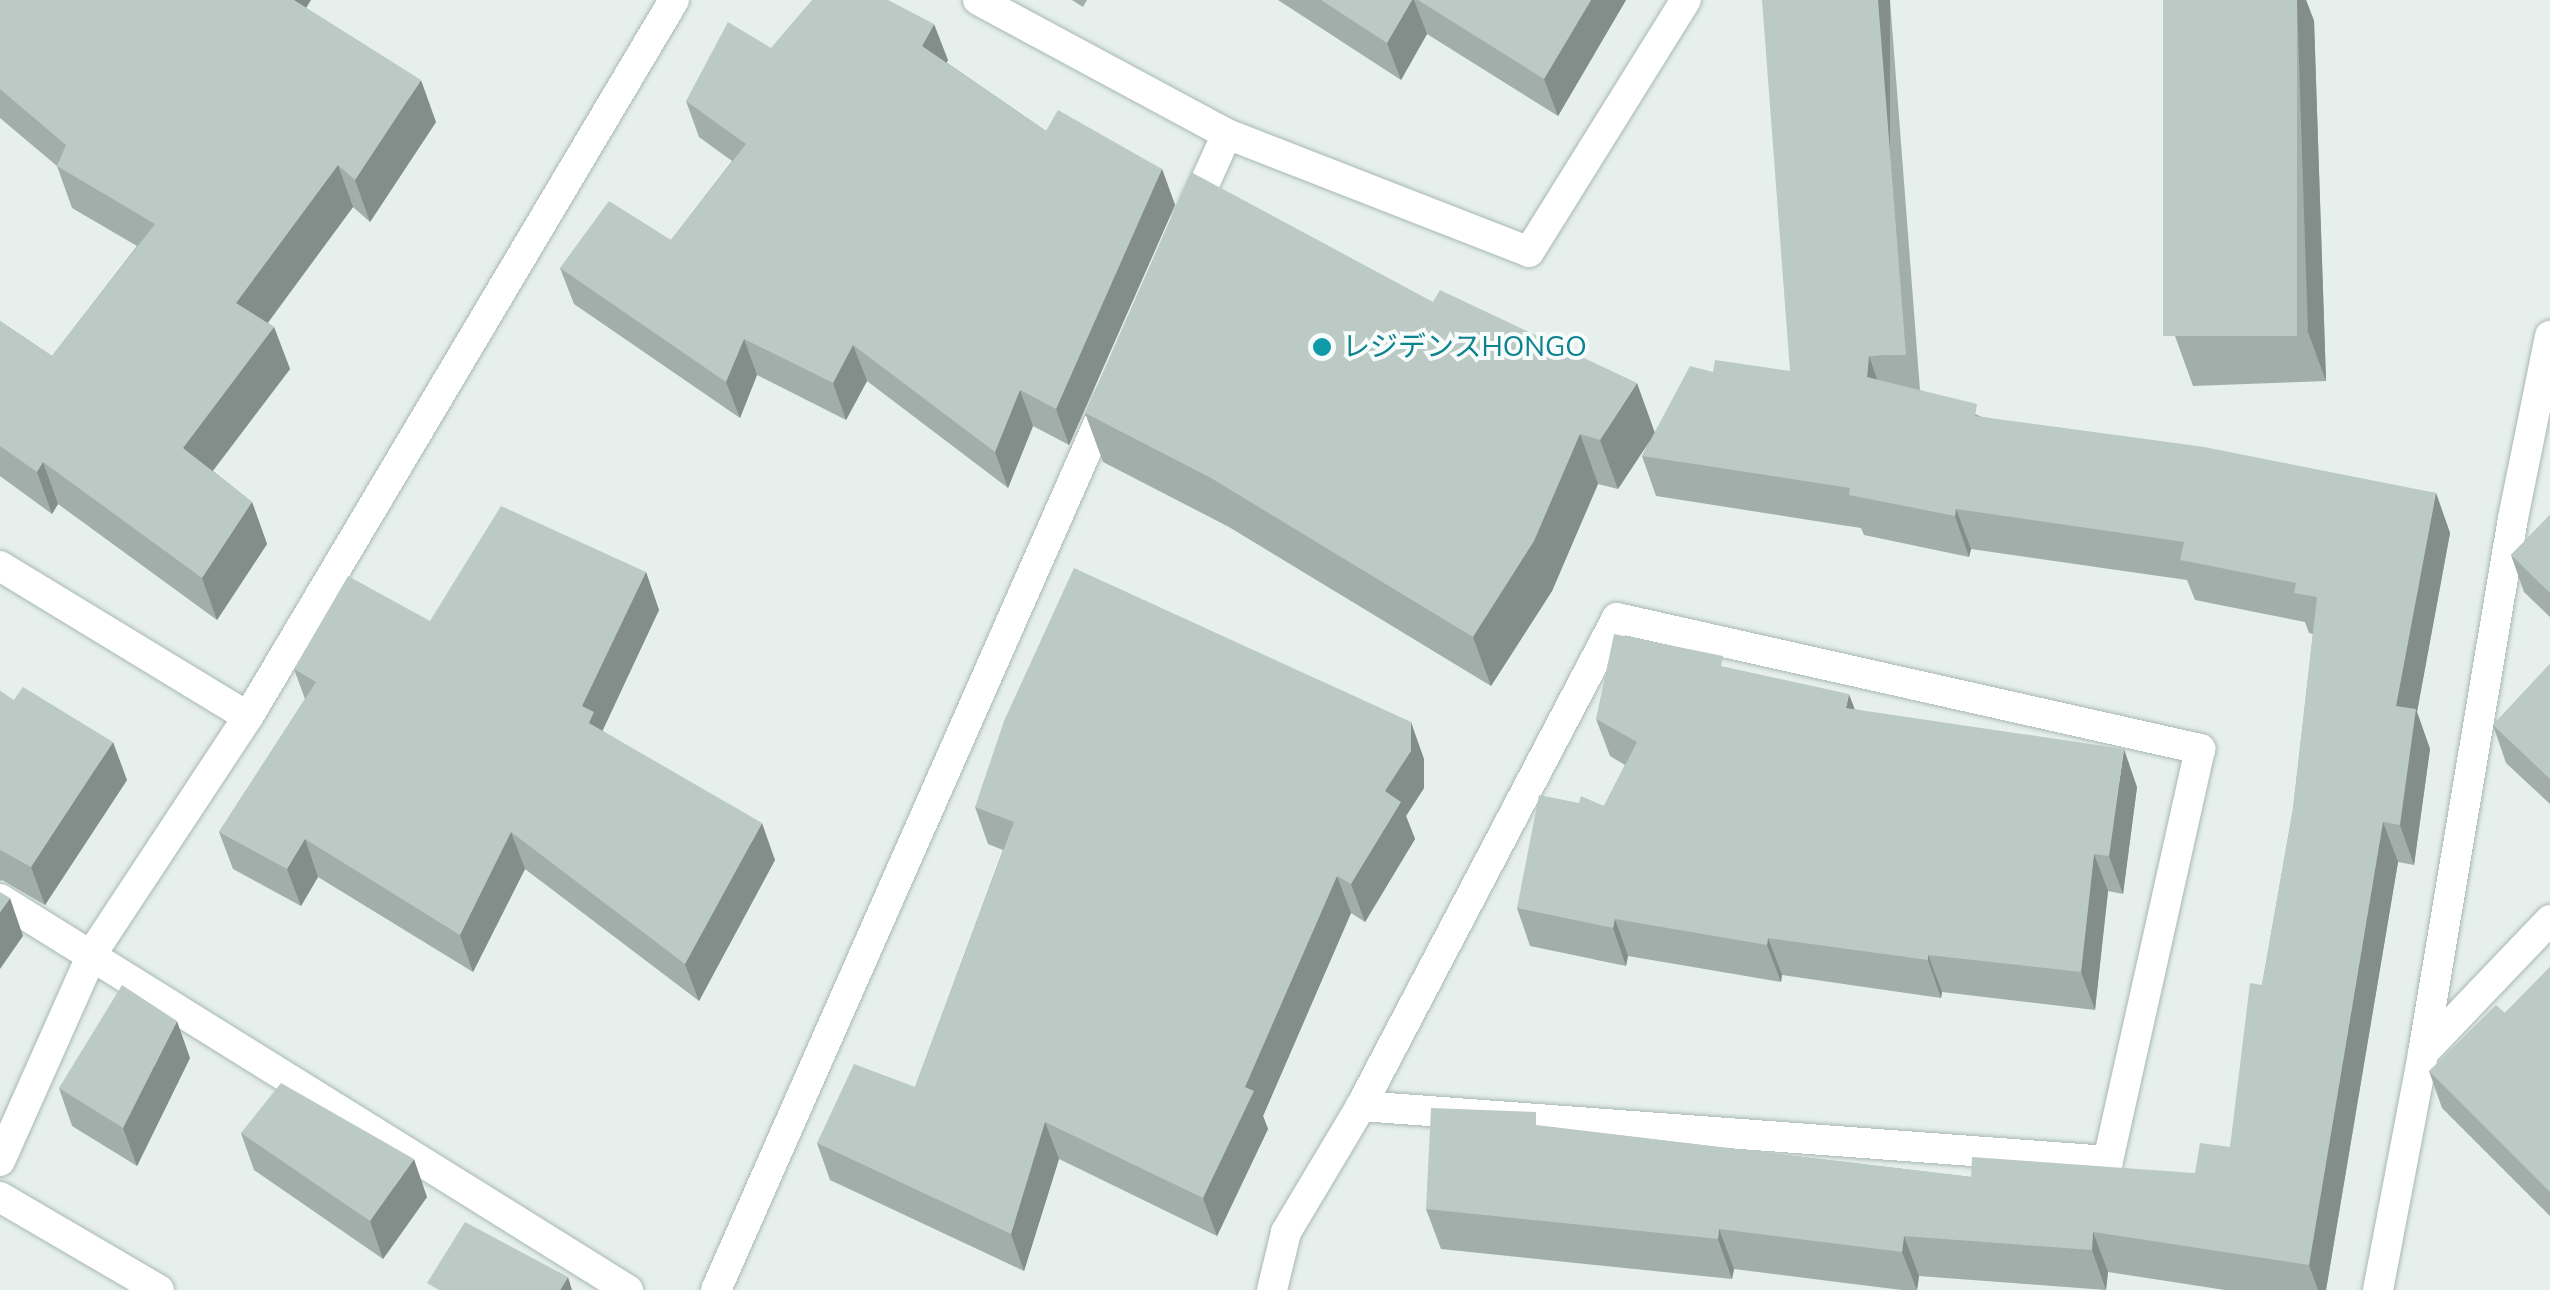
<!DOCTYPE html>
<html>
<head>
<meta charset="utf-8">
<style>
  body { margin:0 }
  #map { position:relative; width:2550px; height:1290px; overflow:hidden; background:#e6efeb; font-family:"Nunito Sans","Noto Sans JP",sans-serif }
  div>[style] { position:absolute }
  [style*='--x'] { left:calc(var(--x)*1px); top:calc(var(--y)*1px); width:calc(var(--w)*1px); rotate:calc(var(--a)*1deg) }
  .roads { filter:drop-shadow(0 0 2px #a8b8b2) drop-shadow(0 0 2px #a8b8b2) }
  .minor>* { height:30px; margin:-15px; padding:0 15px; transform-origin:15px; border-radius:15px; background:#fff }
  .wall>* { inset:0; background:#a1aea9 }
  .shaded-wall>* { inset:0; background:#838d89; transform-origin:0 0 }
  .building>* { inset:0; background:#bbcac4; transform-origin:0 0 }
  .dots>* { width:28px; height:28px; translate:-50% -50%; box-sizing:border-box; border:5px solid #f7fbf9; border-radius:50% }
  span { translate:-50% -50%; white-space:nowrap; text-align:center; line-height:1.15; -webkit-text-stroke:8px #f7fbf9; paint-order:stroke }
  .culture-label { font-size:28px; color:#0d838f }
  .left { translate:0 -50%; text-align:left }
</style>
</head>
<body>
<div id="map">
  <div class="roads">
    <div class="minor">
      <i style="--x:978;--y:0;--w:283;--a:28.3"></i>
      <i style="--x:1227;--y:134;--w:324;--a:21.3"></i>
      <i style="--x:1529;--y:252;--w:297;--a:-58.1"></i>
      <i style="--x:1189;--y:218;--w:92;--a:-65.7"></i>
      <i style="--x:0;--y:566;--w:290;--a:31.3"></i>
      <i style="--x:0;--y:899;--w:740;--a:31.91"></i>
      <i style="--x:2423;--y:1053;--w:543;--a:-80.45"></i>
      <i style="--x:2513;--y:518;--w:186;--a:-78.5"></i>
      <i style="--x:0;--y:1161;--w:229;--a:-66"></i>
      <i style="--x:93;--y:952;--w:282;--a:-56.6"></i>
      <i style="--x:248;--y:717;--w:834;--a:-59.28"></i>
      <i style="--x:0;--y:1197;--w:184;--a:30.3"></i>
      <i style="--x:716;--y:1290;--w:971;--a:-66.18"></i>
      <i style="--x:1272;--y:1290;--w:60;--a:-76.4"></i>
      <i style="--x:1286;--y:1232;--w:147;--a:-59.2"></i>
      <i style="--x:1361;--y:1106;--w:551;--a:-62.32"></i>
      <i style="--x:1617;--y:618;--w:598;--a:12.66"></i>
      <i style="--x:2200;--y:749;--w:422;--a:102.6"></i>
      <i style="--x:2108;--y:1161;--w:749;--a:-175.79"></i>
      <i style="--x:2378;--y:1290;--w:241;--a:-79.2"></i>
      <i style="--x:2423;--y:1053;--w:184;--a:-46.3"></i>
    </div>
  </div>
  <div class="wall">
    <i style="clip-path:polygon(0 0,306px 8px,436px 122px,370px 222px,353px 207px,268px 323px,274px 327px,290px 369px,213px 471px,252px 502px,267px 544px,217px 620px,58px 504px,52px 514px,0 476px,0 321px,52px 356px,137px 246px,72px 208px,57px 166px,0 118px)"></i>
    <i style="clip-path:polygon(1072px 0,1087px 0,1083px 7px)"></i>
    <i style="clip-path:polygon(1278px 0,1626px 0,1558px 116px,1427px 34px,1401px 80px)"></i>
    <i style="clip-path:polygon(1890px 0,1920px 390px,1982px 417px,2436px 493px,2450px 533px,2417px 712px,2430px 749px,2414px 865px,2398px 862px,2326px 1290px,2225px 1290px,2108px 1272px,2106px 1290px,1919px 1276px,1917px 1290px,1902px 1290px,1734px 1269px,1732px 1279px,1441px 1249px,1426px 1209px,1541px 1126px,1971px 1177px,2195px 1173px,2230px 1147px,2262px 985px,2293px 809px,2313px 634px,2309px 633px,2305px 622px,2195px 600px,2187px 580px,1971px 549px,1969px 557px,1864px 535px,1861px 528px,1656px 496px,1642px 456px,1650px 440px,1618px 489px,1598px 484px,1552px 591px,1491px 686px,1229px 527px,1103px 462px,1085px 413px,1655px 432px,1713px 372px,1790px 371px)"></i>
    <i style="clip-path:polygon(2163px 0,2306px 0,2314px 21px,2326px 381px,2193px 386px,2175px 336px)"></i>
    <i style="clip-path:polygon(771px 48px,948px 60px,946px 62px,1046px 131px,1162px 169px,1175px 205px,1069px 445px,1033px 426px,1008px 488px,867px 381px,846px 420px,757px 375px,740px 418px,574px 304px,560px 268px,671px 240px,732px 161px,699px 137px,686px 101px)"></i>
    <i style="clip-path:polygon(2550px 515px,2550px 617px,2524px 592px,2511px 555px)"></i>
    <i style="clip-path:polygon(646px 572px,659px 610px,602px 730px,775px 860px,699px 1001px,525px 869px,473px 972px,318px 877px,301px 906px,233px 869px,219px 832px,305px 699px,294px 669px,430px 621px)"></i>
    <i style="clip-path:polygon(2550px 664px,2550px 804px,2506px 763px,2493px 725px)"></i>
    <i style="clip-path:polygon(1727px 668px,1854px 709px,2137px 787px,2123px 894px,2108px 891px,2095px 1010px,1942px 992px,1941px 998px,1782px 975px,1781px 982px,1628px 956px,1626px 966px,1530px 946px,1517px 908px,1579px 803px,1604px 806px,1625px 765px,1610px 756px,1596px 719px)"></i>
    <i style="clip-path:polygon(0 691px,127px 780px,45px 905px,2px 880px,0 881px)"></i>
    <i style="clip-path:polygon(1424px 759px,1424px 788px,1406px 816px,1415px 839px,1365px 922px,1351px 913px,1263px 1116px,1268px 1129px,1217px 1236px,1059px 1159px,1024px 1271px,830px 1180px,817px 1143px,915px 1087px,1003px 850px,988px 844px,975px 807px)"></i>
    <i style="clip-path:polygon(2550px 967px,2550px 1216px,2442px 1108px,2429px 1071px,2505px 1013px)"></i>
    <i style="clip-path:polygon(190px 1058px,137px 1166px,72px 1126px,59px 1088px)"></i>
    <i style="clip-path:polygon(241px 1133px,427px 1197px,383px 1259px,254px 1170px)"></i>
  </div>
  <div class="shaded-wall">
    <i style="clip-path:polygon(281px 0,311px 0,292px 31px)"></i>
    <i style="clip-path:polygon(1412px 0,1414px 0,1427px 34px,1401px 80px,1387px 43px)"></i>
    <i style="clip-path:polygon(1591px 0,1626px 0,1558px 116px,1544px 79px)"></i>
    <i style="left:1878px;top:0;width:12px;height:356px"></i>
    <i style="clip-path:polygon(2297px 0,2306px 0,2314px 21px,2326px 381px,2308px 332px)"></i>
    <i style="clip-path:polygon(934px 24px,948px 60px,935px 82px,922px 46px)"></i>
    <i style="clip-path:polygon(421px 80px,436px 122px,370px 222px,355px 180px)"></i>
    <i style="clip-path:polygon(338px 165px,353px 207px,251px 345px,236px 303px)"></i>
    <i style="clip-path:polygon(1162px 169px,1175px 205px,1069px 445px,1056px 409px)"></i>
    <i style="clip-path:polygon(274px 327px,290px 369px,198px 490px,183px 448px)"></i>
    <i style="clip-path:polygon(744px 339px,757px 375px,740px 418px,726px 382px)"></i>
    <i style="clip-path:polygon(853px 345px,867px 381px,846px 420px,833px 383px)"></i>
    <i style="clip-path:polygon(1869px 356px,1883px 396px,1867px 377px)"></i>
    <i style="clip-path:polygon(1637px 383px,1655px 433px,1618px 489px,1600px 440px)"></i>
    <i style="clip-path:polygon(1020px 390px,1033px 426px,1008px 488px,995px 452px)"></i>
    <i style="clip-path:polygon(1580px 434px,1598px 484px,1552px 591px,1491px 686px,1473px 637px)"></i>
    <i style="clip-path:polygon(43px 462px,58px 504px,52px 514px,37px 472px)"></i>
    <i style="clip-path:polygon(2436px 493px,2450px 533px,2417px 712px,2430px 749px,2414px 865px,2400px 825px,2396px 706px)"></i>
    <i style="clip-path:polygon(252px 502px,267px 544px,217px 620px,202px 578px)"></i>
    <i style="clip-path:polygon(1956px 509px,1971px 549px,1969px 557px,1955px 516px)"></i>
    <i style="clip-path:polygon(646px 572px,659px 610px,602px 732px,603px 760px,582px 706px)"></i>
    <i style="clip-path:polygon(1849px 694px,1863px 731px,1846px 708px)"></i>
    <i style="clip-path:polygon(1411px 722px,1424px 759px,1424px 788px,1406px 816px,1415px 839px,1365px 922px,1351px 884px)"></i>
    <i style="clip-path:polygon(113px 742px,127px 780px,45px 905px,31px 867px)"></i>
    <i style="clip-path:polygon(2124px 749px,2137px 787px,2123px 894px,2109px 856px)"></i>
    <i style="clip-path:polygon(2383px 822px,2398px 862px,2326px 1290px,2318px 1290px,2309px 1265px)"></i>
    <i style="clip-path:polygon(762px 823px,775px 860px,699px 1001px,685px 964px)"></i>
    <i style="clip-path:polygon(511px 832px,525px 869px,473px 972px,460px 935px)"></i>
    <i style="clip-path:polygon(305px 839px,318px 877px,301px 906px,287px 869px)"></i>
    <i style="clip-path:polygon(2094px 854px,2108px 891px,2095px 1010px,2081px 972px)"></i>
    <i style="clip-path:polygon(1337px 876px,1351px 913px,1263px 1116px,1268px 1129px,1217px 1236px,1203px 1198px,1245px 1087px)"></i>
    <i style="clip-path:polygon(10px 898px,23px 936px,0 969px,0 912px)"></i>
    <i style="clip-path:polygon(1615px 919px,1628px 956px,1626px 966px,1613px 928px)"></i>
    <i style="clip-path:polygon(1768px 938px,1782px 975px,1781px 982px,1767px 945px)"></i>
    <i style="clip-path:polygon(1928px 955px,1942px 992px,1941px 998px,1928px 960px)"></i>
    <i style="clip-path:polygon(177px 1021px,190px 1058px,137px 1166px,123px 1128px)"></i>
    <i style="clip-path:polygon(1045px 1122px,1059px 1159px,1024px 1271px,1011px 1234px)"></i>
    <i style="clip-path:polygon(414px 1159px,427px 1197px,383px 1259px,370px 1221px)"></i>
    <i style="clip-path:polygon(1719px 1229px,1734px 1269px,1732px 1279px,1718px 1239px)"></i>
    <i style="clip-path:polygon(2093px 1232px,2108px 1272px,2106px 1290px,2092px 1250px)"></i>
    <i style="clip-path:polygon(1904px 1236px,1919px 1276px,1917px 1290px,1902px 1252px)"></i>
    <i style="clip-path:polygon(568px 1277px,572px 1290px,560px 1290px)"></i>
  </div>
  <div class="building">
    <i style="clip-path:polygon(0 0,294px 0,421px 80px,355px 180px,338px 165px,236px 303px,274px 327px,183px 448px,252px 502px,202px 578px,43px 462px,37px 472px,0 446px,0 321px,52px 356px,155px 224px,57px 166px,66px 145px,0 89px)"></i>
    <i style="clip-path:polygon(812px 0,888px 0,934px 24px,922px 46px,1046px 131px,1058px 110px,1162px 169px,1056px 409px,1020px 390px,995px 452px,853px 345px,833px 383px,744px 339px,726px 382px,560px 268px,609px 201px,671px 240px,746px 144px,686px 101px,728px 22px,771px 48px)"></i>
    <i style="clip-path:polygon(1321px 0,1412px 0,1387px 43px)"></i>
    <i style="clip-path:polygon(1418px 0,1591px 0,1544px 79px)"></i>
    <i style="clip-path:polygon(1762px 0,1878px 0,1906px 355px,1869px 356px,1867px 377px,1977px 404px,1975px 416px,2204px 447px,2436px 493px,2396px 706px,2416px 709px,2400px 825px,2383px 822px,2309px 1265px,2093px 1232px,2092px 1250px,1904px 1236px,1902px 1252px,1719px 1229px,1718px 1239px,1426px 1209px,1431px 1108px,1536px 1112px,1536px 1125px,1971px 1177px,1972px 1157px,2195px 1173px,2200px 1143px,2230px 1147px,2250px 983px,2262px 985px,2293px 809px,2317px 597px,2294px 593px,2296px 583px,2180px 560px,2184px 542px,1956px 509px,1955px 516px,1849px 495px,1850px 488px,1642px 456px,1690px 366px,1713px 372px,1715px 360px,1790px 371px)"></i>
    <i style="left:2163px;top:0;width:134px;height:336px"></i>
    <i style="clip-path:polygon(1191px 172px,1433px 302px,1440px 290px,1637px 383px,1600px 440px,1580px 434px,1534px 541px,1473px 637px,1211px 478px,1085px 413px)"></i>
    <i style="clip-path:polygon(501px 506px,646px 572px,582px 706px,594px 712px,589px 723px,762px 823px,685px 964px,511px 832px,460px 935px,305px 839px,287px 869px,219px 832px,316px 682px,294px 669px,348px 576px,430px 621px)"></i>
    <i style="clip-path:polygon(2550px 515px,2550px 593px,2511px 555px)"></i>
    <i style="clip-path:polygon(1074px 568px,1411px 722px,1411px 751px,1385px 791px,1401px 802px,1351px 884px,1337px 876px,1245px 1087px,1254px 1091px,1203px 1198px,1045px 1122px,1011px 1234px,817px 1143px,854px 1064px,915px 1087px,1014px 822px,975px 807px,1004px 721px)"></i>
    <i style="clip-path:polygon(1614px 634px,1723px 656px,1721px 666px,1849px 694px,1846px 708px,2124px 749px,2109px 856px,2094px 854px,2081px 972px,1928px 955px,1928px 960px,1768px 938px,1767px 945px,1615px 919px,1613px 928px,1517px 908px,1539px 795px,1579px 803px,1581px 796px,1604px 806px,1637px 742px,1596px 719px)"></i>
    <i style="clip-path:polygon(2550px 664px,2550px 779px,2493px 725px)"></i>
    <i style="clip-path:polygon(23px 687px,113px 742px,31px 867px,0 850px,0 691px,14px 700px)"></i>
    <i style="clip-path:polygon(0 892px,10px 898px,0 912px)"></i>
    <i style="clip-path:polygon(2550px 967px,2550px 1192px,2429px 1071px,2496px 1005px,2505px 1013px)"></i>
    <i style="clip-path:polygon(122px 985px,177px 1021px,123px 1128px,59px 1088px)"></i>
    <i style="clip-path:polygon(281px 1083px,414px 1159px,370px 1221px,241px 1133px)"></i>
    <i style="clip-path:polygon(465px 1222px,568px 1277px,560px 1290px,439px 1290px,427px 1283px)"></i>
  </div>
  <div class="dots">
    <i style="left:1322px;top:347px;background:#0f9aa8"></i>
  </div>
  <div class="culture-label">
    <span class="left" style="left:1342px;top:347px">レジデンスHONGO</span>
  </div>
</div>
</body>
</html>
